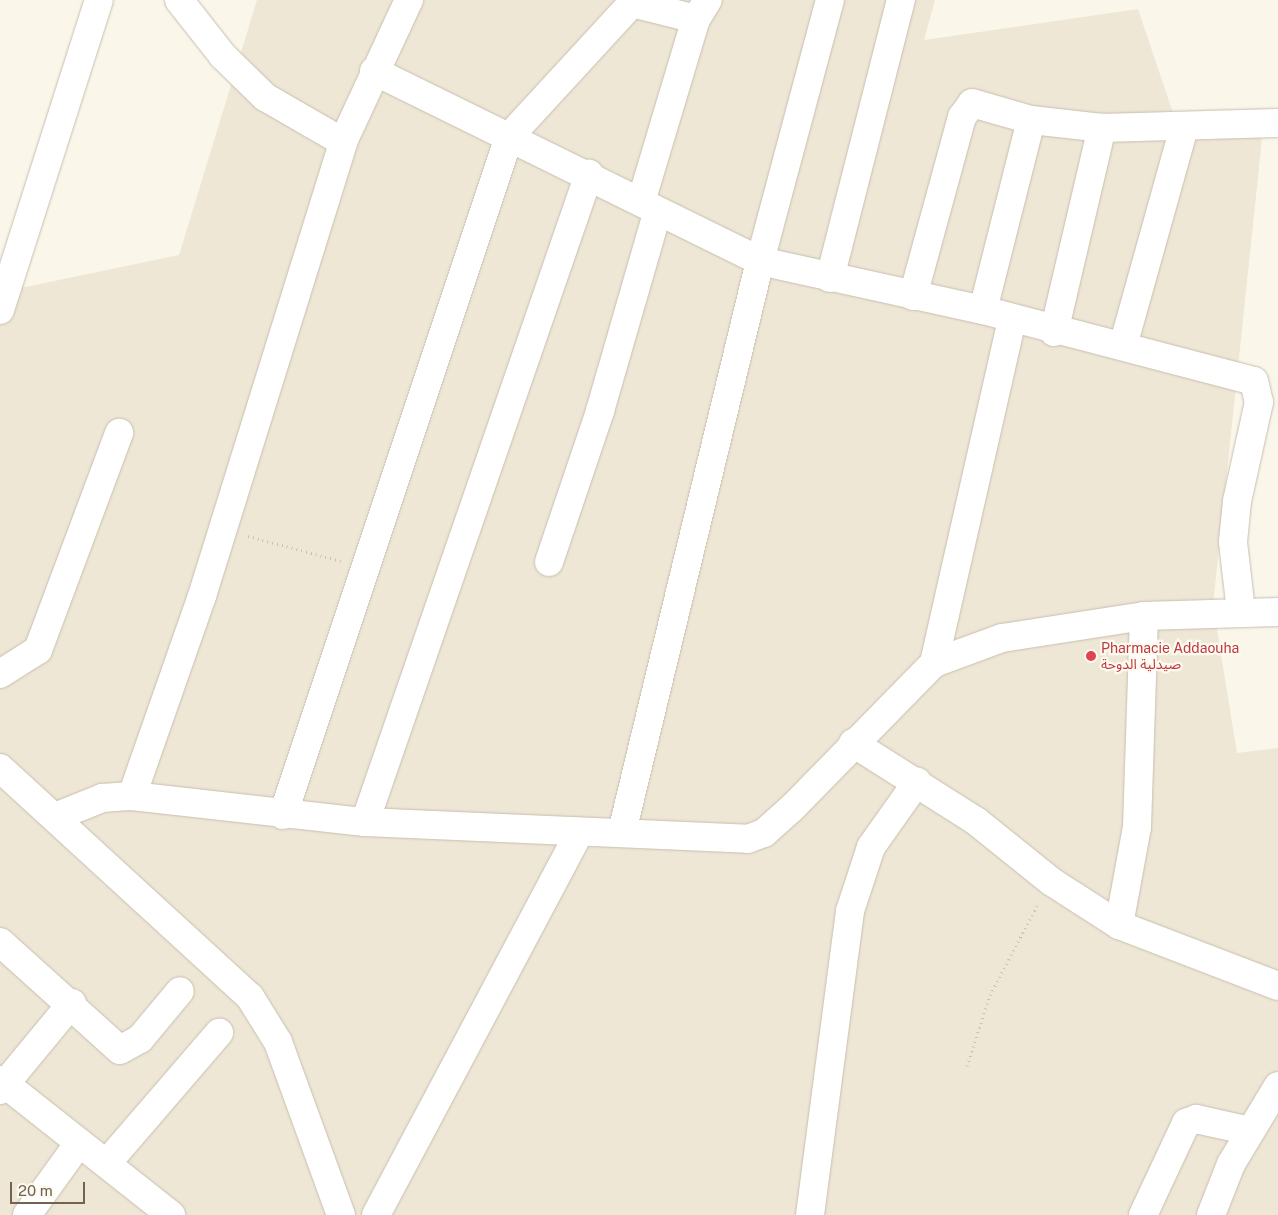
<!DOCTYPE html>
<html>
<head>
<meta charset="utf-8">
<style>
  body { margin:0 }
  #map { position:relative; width:1278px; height:1215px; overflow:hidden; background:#faf6ea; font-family:"Public Sans","Noto Sans Arabic",sans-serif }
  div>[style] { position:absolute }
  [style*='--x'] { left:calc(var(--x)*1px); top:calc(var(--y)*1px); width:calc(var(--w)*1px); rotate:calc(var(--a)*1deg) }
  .residential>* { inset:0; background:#eee7d6 }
  .path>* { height:3px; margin-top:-1.5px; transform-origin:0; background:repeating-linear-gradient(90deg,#d1bfa7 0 1px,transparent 0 5px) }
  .roads { filter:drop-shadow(0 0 1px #c8beae) drop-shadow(0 0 1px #c8beae) }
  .minor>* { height:28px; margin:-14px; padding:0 14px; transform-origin:14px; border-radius:14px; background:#fff }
  .dots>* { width:14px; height:14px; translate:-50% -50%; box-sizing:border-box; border:2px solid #fdfaf0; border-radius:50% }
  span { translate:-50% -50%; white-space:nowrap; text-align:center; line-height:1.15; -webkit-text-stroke:4.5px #fdfaf0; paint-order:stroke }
  .health-label { font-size:14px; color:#be3a42 }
  .left { translate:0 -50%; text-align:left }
  .scale { position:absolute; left:10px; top:1182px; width:75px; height:22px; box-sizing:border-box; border:2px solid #726250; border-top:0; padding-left:6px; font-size:15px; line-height:18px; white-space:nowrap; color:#726250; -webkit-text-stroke:4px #fdfaf0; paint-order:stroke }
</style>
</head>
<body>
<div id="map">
  <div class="residential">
    <i style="clip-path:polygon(257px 0,935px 0,924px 40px,1138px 9px,1175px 119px,1262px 139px,1213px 605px,1237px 753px,1278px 748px,1278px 1215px,0 1215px,0 309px,6px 291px,179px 255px)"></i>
  </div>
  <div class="path">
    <i style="--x:248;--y:536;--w:96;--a:15"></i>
    <i style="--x:967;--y:1066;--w:75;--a:-72.1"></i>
    <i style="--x:990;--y:995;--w:103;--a:-62.2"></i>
  </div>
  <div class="roads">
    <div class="minor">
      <i style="--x:179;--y:0;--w:71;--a:51.8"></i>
      <i style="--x:223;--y:56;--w:59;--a:44.3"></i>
      <i style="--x:265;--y:97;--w:90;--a:30"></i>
      <i style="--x:632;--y:3;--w:66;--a:14"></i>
      <i style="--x:374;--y:71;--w:430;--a:26.2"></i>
      <i style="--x:760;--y:261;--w:228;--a:12.4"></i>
      <i style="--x:983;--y:310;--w:280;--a:14.7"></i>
      <i style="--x:1254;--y:381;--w:22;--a:77"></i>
      <i style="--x:1259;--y:402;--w:101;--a:102.5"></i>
      <i style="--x:1237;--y:501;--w:41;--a:95.6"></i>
      <i style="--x:1233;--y:542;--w:69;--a:83.4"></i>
      <i style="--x:641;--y:202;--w:191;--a:-73.3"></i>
      <i style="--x:696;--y:19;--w:22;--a:-58"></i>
      <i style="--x:830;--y:278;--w:287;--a:-75.7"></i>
      <i style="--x:913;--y:296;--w:186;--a:-74.7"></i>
      <i style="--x:962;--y:117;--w:17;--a:-54"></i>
      <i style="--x:972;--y:103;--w:61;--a:16.1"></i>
      <i style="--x:1031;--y:120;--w:71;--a:6.4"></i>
      <i style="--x:1102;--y:128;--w:175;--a:-1.6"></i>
      <i style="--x:0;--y:310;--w:325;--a:-72.3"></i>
      <i style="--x:983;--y:310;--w:196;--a:-75.8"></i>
      <i style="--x:1054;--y:332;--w:210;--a:-76.8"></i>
      <i style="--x:1123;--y:346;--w:227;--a:-74.4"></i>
      <i style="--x:549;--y:562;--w:159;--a:-71.3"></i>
      <i style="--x:600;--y:411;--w:205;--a:-73.9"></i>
      <i style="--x:934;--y:663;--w:353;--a:-77.2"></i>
      <i style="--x:0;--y:674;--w:45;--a:-32.3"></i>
      <i style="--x:38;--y:650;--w:232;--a:-69.5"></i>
      <i style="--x:853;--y:743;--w:146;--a:32.4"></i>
      <i style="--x:976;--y:821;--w:97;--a:38.8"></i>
      <i style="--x:1052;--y:882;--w:80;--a:32.7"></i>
      <i style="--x:1119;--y:925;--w:170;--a:21"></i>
      <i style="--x:0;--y:768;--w:339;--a:42.5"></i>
      <i style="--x:250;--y:997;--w:53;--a:58.1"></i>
      <i style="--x:278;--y:1042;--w:184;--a:70"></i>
      <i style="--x:132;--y:796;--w:212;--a:-70.7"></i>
      <i style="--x:202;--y:596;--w:475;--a:-72.7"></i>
      <i style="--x:343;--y:142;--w:157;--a:-65.1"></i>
      <i style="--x:283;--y:815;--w:715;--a:-71.57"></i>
      <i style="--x:509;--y:137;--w:186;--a:-47.4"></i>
      <i style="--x:55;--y:817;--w:51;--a:-22"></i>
      <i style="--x:102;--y:798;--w:30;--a:-4"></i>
      <i style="--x:132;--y:796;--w:234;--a:6.4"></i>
      <i style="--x:365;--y:822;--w:383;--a:2.5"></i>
      <i style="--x:748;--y:839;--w:17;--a:-21"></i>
      <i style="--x:764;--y:833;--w:38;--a:-42"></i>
      <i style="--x:792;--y:808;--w:203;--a:-45.6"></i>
      <i style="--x:934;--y:663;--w:72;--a:-20.2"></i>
      <i style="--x:1002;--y:638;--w:144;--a:-8.8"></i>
      <i style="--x:1144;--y:616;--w:134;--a:-1.7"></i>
      <i style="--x:365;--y:822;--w:686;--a:-70.93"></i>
      <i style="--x:622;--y:832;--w:587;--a:-76.41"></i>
      <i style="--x:760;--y:261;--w:270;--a:-75"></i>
      <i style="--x:1119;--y:925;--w:100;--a:-79.6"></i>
      <i style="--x:1137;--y:827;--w:211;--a:-88.1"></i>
      <i style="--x:0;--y:942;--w:161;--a:42"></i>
      <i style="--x:120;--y:1050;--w:23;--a:-29"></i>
      <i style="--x:140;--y:1039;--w:62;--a:-50.2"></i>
      <i style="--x:0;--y:1080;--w:218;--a:38.3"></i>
      <i style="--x:0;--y:1090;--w:113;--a:-50.4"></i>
      <i style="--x:107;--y:1163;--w:172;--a:-49.3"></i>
      <i style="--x:27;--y:1215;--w:89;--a:-54.2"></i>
      <i style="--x:376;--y:1215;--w:434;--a:-62"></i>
      <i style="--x:810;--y:1215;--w:307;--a:-82.5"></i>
      <i style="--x:850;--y:911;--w:67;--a:-71.8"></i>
      <i style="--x:871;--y:847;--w:80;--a:-54.7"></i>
      <i style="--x:1143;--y:1215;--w:102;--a:-64.9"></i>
      <i style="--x:1186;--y:1123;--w:11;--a:-22"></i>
      <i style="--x:1196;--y:1119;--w:55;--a:12.5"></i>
      <i style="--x:1211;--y:1215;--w:55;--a:-68.6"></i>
      <i style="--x:1231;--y:1164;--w:91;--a:-58.9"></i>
    </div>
  </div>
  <div class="dots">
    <i style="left:1091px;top:656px;background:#e0444e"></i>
  </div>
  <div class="health-label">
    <span class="left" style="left:1101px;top:656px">Pharmacie Addaouha<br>صيدلية الدوحة</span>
  </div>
  <div class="scale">20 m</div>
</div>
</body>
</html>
